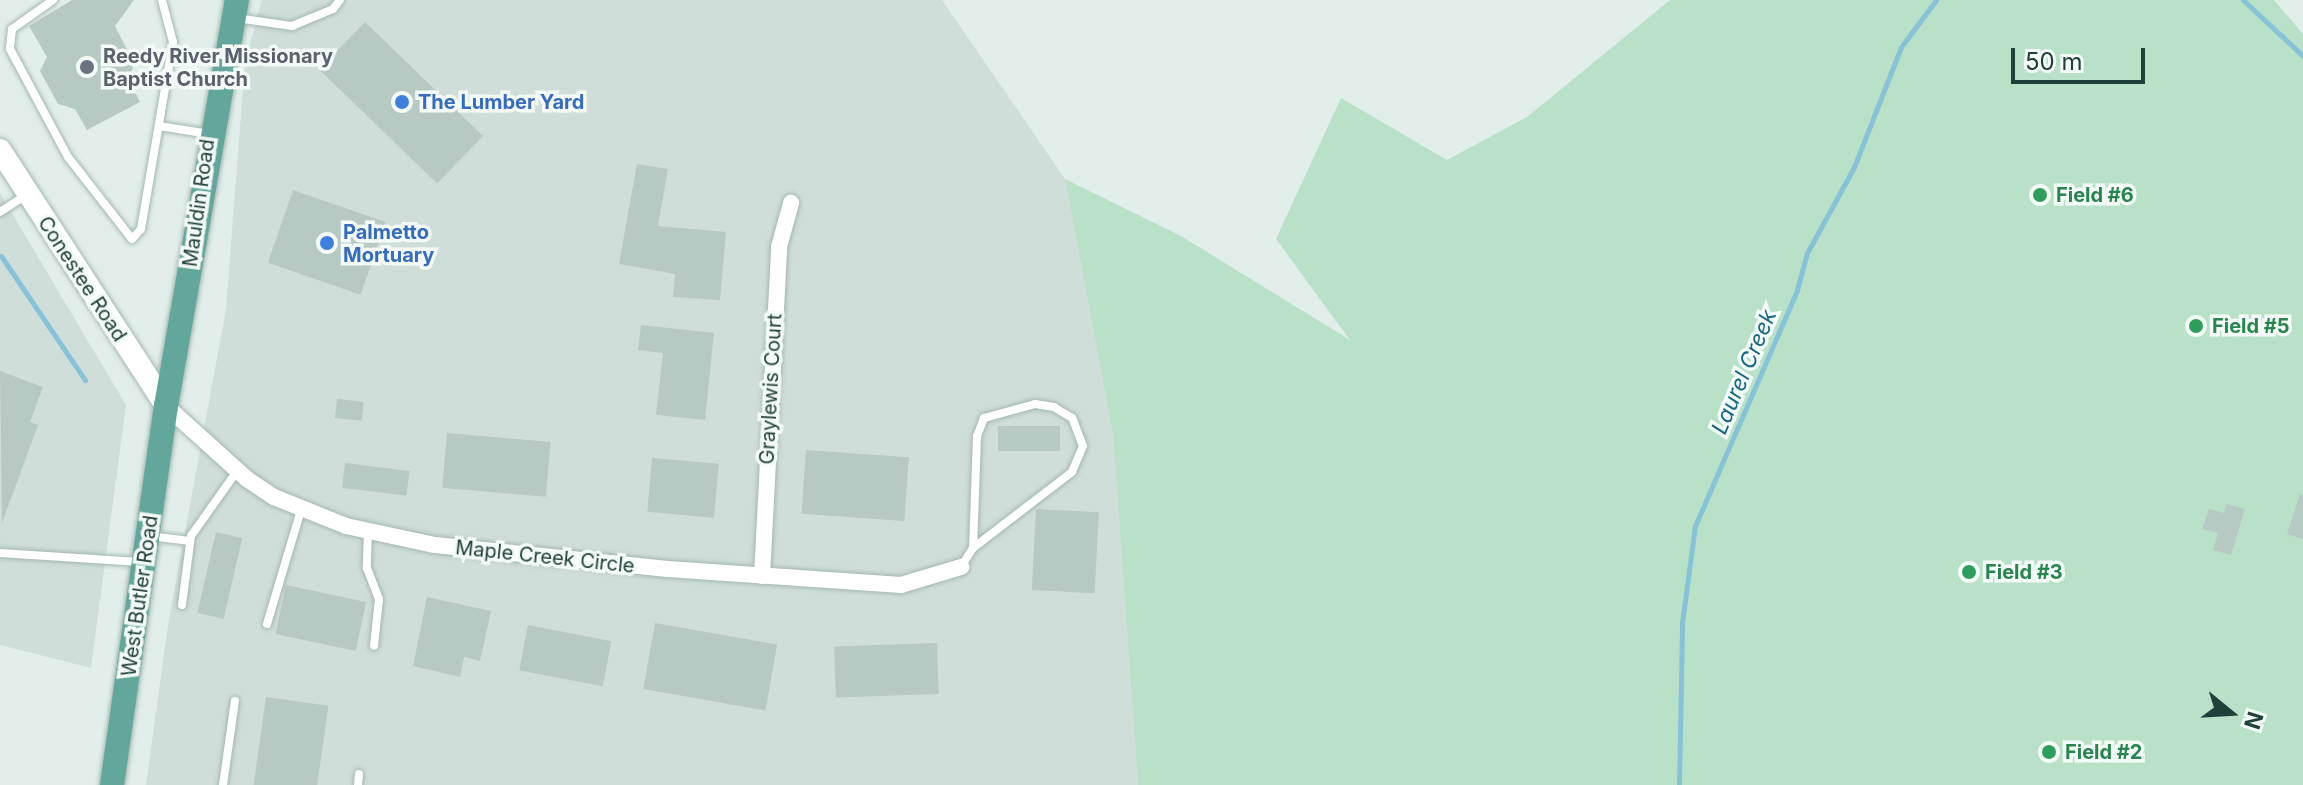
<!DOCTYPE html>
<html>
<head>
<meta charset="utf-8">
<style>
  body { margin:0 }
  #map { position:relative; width:2303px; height:785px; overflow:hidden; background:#e2eeea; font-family:Inter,sans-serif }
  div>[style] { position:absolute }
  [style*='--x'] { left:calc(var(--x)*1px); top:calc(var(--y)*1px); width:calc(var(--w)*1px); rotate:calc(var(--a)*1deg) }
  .built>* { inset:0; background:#d0ded9 }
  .green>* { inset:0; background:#b9e1c8 }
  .stream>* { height:5px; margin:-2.5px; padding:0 2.5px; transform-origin:2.5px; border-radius:2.5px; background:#86c3d8 }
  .building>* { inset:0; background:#b7c9c3; transform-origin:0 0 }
  .roads { filter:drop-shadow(0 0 2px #a4b7b2) drop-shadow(0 0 2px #a4b7b2) }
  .service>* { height:8px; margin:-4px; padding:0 4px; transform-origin:4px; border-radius:4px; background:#fff }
  .minor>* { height:16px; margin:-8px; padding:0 8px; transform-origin:8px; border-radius:8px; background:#fff }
  .secondary>* { height:22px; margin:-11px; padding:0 11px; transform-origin:11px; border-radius:11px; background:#fff }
  .primary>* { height:24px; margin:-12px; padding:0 12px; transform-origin:12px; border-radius:12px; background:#63a79c }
  .dots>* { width:22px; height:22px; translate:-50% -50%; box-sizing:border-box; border:4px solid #f3faf7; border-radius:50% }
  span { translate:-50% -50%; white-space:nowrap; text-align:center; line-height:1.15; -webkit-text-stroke:7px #f3faf7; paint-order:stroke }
  .worship-label { font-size:20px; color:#5b616d; font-weight:700 }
  .left { translate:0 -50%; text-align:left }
  .shop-label { font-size:20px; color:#366cbe; font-weight:700 }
  .leisure-label { font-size:20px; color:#27864d; font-weight:700 }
  .street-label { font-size:20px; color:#20413b }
  .water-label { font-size:22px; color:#156683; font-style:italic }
  .north { position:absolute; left:2191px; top:673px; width:80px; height:80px; -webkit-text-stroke:6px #f3faf7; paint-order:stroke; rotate:108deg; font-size:22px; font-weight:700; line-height:32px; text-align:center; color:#20413b }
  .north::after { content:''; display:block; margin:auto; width:28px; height:36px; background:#20413b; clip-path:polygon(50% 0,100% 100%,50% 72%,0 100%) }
  .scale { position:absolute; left:2011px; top:48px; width:134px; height:36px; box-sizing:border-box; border:4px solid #20413b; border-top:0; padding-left:10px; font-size:24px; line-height:28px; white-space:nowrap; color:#20413b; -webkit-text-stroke:6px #f3faf7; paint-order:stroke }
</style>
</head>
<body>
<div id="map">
  <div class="built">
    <i style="clip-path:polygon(262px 0,942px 0,1065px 179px,1113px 435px,1138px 785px,146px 785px,168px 625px,226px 309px,245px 62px)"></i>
    <i style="clip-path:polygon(0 193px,126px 405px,91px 668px,0 645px)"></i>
  </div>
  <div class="green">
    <i style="clip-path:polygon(1670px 0,2274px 0,2303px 34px,2303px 785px,1138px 785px,1113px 435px,1065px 179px,1181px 236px,1350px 340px,1276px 239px,1341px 98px,1447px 160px,1527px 117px)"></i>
  </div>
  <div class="stream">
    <i style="--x:2243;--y:0;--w:82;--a:43"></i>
    <i style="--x:1;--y:256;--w:150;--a:55.9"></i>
    <i style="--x:1679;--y:785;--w:162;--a:-88.9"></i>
    <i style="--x:1682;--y:623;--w:98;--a:-82.4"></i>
    <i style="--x:1695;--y:526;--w:257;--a:-66.6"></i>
    <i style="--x:1797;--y:290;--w:38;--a:-75"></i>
    <i style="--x:1807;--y:253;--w:98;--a:-61.3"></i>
    <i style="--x:1854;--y:167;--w:129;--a:-68.6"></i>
    <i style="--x:1901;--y:47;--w:59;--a:-53.3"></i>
  </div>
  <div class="building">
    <i style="clip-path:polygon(72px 0,134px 0,115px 26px,134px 63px,129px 80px,140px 102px,87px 130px,75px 109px,58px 104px,40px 71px,47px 57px,29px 26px)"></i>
    <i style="left:365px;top:22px;width:164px;height:66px;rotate:44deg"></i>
    <i style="clip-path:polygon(637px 164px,668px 169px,658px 226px,726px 232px,720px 300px,673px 297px,675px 274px,619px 264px)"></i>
    <i style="left:293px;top:190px;width:98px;height:77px;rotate:19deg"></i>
    <i style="clip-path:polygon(641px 325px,714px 333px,705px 420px,656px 415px,663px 353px,638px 350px)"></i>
    <i style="clip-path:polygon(0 371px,43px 387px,30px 422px,38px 425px,2px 523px)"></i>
    <i style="left:337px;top:399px;width:27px;height:19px;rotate:6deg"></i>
    <i style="left:1060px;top:426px;width:25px;height:62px;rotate:90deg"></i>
    <i style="left:447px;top:433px;width:104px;height:55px;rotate:5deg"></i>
    <i style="left:806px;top:450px;width:103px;height:64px;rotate:4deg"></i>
    <i style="left:652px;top:458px;width:67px;height:54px;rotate:5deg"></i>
    <i style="left:345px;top:463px;width:65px;height:25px;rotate:7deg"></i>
    <i style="clip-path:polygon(2300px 494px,2303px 495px,2303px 539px,2287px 534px)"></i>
    <i style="clip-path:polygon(2227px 504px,2245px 509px,2231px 555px,2213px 550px,2218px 533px,2202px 529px,2209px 509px,2224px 513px)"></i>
    <i style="left:1036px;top:509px;width:63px;height:81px;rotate:3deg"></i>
    <i style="left:216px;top:532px;width:27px;height:83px;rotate:13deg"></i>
    <i style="left:286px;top:585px;width:82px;height:50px;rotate:12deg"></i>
    <i style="clip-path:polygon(427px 597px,491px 611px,480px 661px,464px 657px,460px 677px,413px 666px)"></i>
    <i style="left:655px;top:623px;width:124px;height:67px;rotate:10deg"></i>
    <i style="left:528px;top:625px;width:85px;height:46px;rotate:11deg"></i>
    <i style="left:937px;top:643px;width:51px;height:103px;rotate:88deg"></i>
    <i style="left:266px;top:697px;width:63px;height:89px;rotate:8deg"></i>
  </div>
  <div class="roads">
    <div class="service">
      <i style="--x:53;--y:0;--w:50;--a:144.7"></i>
      <i style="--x:12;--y:29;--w:20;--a:96"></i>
      <i style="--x:10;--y:49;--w:123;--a:61.8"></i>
      <i style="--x:68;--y:157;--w:104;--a:52"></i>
      <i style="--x:132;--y:239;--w:13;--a:-48"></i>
      <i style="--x:141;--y:229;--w:190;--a:-80.3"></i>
      <i style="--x:173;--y:42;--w:43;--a:-104.7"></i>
      <i style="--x:237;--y:18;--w:56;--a:8.3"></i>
      <i style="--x:292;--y:26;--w:44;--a:-22.5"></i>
      <i style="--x:333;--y:9;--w:11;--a:-52"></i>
      <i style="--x:159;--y:126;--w:51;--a:9.1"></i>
      <i style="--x:0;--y:212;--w:31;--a:-33"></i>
      <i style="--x:368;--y:531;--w:37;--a:92"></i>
      <i style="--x:367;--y:568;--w:33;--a:69"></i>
      <i style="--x:379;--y:599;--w:47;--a:96.1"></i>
      <i style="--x:150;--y:536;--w:40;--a:7.1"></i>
      <i style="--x:0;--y:553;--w:141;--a:3.7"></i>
      <i style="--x:961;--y:567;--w:22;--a:-58"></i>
      <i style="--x:973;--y:548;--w:125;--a:-37.5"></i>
      <i style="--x:1072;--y:472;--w:28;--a:-67"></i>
      <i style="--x:1083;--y:446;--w:30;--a:-111"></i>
      <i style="--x:1072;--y:418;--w:21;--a:-149"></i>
      <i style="--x:1054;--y:407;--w:19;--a:-171"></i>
      <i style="--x:1035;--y:404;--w:53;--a:164.6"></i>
      <i style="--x:984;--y:418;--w:19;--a:111"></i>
      <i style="--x:977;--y:436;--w:112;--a:92"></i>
      <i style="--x:182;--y:605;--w:70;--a:-82.6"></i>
      <i style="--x:191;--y:536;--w:80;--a:-54.7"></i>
      <i style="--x:267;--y:624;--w:119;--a:-73.4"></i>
      <i style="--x:223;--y:785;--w:85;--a:-81.9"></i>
      <i style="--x:358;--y:785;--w:11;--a:-85"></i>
    </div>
    <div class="minor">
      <i style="--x:166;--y:406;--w:109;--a:42"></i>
      <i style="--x:247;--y:479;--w:32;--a:34"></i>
      <i style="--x:274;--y:497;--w:78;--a:21.9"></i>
      <i style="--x:346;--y:526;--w:91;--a:12.1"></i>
      <i style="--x:435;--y:545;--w:234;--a:5.9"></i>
      <i style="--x:668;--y:569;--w:234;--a:3.9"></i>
      <i style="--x:901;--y:585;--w:63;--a:-16.7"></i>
      <i style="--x:762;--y:576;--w:329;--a:-87"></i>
      <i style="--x:779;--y:247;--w:46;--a:-74.7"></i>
    </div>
    <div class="secondary">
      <i style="--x:0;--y:150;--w:305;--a:57"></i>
    </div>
    <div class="primary">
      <i style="--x:112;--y:785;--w:383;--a:-81.9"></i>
      <i style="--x:166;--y:406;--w:412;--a:-80.1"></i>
    </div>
  </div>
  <div class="dots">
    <i style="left:87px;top:67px;background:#6b7280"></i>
    <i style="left:402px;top:102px;background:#3f7fe0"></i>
    <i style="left:2040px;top:195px;background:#2e9e5b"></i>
    <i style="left:327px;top:243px;background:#3f7fe0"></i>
    <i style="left:2196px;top:326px;background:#2e9e5b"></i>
    <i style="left:1969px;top:572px;background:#2e9e5b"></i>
    <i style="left:2049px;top:752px;background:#2e9e5b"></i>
  </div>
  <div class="worship-label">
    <span class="left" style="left:103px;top:68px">Reedy River Missionary<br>Baptist Church</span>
  </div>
  <div class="shop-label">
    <span class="left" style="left:418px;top:102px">The Lumber Yard</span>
    <span class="left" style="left:343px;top:244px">Palmetto<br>Mortuary</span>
  </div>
  <div class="leisure-label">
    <span class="left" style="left:2056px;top:195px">Field #6</span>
    <span class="left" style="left:2212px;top:326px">Field #5</span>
    <span class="left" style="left:1985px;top:572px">Field #3</span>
    <span class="left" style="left:2065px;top:752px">Field #2</span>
  </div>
  <div class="street-label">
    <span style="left:199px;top:203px;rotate:-82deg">Mauldin Road</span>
    <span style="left:82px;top:279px;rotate:57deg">Conestee Road</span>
    <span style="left:771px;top:389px;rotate:-87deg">Graylewis Court</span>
    <span style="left:545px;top:557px;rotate:6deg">Maple Creek Circle</span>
    <span style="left:140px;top:596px;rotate:-82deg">West Butler Road</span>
  </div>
  <div class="water-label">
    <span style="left:1744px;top:372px;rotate:-67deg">Laurel Creek</span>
  </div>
  <div class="north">N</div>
  <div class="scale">50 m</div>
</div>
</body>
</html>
